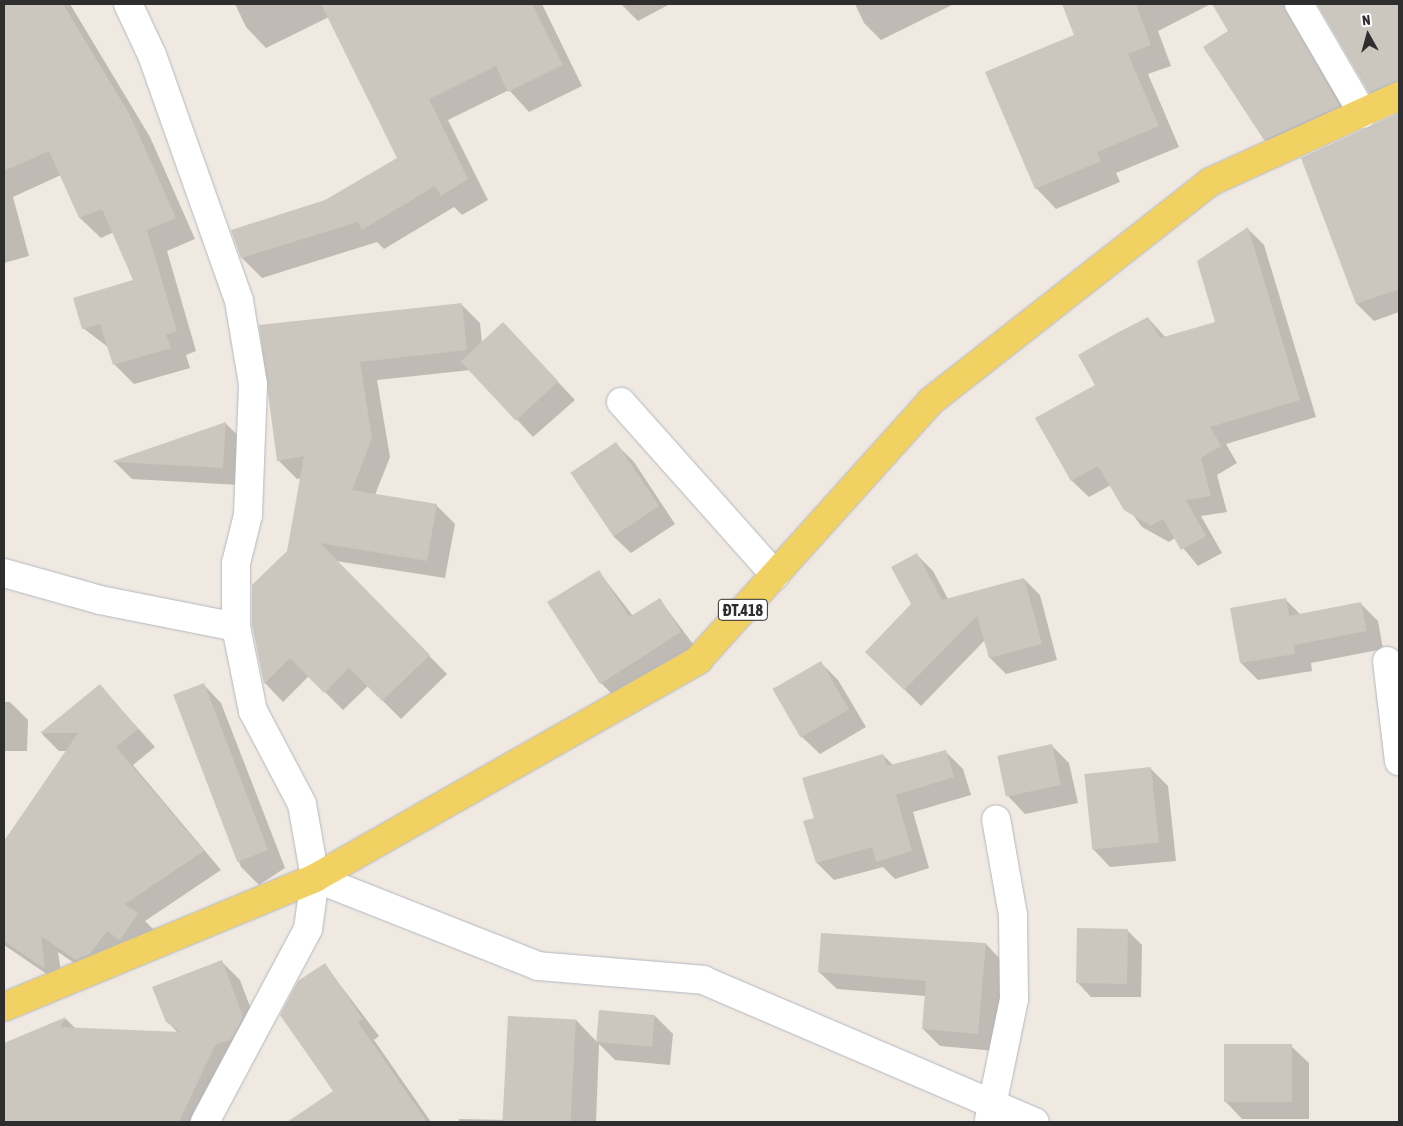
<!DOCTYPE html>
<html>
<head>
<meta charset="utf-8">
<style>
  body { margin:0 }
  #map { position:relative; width:1403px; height:1126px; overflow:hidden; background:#efe9e1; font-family:"Asap Condensed",sans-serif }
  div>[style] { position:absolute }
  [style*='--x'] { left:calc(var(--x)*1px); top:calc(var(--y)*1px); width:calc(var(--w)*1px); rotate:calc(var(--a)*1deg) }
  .shadow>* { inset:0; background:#0003 }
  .building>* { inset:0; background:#cbc7bf; transform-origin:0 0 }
  .roads { filter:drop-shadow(0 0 1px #b4b7c1) drop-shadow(0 0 1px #b4b7c1) }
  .minor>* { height:28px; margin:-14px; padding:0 14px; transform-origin:14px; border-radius:14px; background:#fff }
  .major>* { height:28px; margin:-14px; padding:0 14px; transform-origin:14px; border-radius:14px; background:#f2d163 }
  span { translate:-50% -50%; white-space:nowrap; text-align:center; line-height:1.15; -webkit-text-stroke:4px #fff; paint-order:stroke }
  .shield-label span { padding:1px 4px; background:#fff; border:1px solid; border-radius:4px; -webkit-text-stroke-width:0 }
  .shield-label { font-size:16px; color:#2e2e2e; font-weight:700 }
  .frame { position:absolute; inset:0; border:5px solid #2e2e2e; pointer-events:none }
  .north { position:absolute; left:1343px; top:10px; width:50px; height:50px; -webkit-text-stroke:4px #fff; paint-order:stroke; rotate:353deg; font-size:14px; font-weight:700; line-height:20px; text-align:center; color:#2e2e2e }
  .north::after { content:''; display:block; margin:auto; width:18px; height:22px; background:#2e2e2e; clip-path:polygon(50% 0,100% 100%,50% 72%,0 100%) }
</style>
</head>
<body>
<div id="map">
  <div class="shadow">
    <i style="clip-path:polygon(4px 4px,70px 4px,150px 137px,195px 239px,167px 251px,196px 351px,186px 355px,190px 368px,134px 384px,114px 364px,108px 347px,83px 328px,135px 281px,114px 232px,101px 238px,80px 218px,61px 175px,13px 197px,29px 256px,4px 263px)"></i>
    <i style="clip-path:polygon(235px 4px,542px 4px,582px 86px,529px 112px,509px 90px,448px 120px,488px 200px,462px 215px,454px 207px,384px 249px,377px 242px,262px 278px,242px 258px,398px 158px,329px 17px,266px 48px,246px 27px)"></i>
    <i style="clip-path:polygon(621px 4px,670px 4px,638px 21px)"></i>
    <i style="clip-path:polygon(855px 4px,954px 4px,881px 40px,864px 23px)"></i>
    <i style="clip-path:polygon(1064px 4px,1209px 5px,1158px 31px,1171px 66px,1148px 74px,1179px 147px,1116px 173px,1120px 182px,1056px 209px,1036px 188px,1075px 36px)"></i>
    <i style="clip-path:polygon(1214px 4px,1292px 4px,1357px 123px,1283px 157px,1265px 140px,1230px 31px)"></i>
    <i style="clip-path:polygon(1318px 4px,1399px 4px,1399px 102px,1387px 109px,1370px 92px)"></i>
    <i style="clip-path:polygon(1398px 115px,1399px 312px,1374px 321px,1357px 304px,1303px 158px)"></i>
    <i style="clip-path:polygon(1247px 228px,1264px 245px,1316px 417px,1226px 444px,1237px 463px,1217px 475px,1227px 512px,1201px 516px,1222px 553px,1198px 566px,1175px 538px,1169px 542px,1142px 527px,1111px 485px,1089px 497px,1072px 481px,1037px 419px,1097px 386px,1148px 318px,1166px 338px,1217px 323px)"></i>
    <i style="clip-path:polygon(462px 305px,480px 323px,482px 343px,503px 324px,575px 400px,533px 437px,471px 370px,377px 380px,390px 457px,375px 495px,436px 505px,455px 524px,445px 578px,336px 561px,447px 674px,401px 719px,368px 686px,343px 710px,309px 676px,283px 702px,265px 683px,253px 625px,288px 551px,302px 478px,297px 479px,278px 460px,260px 326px)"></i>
    <i style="clip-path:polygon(225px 423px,243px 440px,240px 485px,132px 479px,115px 462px)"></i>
    <i style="clip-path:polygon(616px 444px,634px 462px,675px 524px,631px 553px,613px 536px)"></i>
    <i style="clip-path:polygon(917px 555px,933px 571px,948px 599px,1024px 579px,1040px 595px,1057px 660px,1006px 674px,990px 658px,985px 640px,921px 706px,867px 652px,913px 605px)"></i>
    <i style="clip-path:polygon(599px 572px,633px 616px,660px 600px,696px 648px,617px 699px,601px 683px)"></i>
    <i style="clip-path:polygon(1286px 600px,1301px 615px,1360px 603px,1378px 621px,1383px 649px,1311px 663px,1312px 671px,1258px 680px,1241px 663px)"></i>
    <i style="clip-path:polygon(820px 662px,838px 680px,866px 727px,820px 754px,802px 737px)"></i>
    <i style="clip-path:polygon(204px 685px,221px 703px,285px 868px,259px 885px,241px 867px,175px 696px)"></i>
    <i style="clip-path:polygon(100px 686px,155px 747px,133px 765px,221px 870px,145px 921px,156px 932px,95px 977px,58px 952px,63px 985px,4px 945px,4px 843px,68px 751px,59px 751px,42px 734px)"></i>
    <i style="clip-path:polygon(4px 702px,10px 702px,28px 720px,27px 751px,4px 751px)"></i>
    <i style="clip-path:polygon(1051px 745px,1069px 763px,1078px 803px,1025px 814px,1008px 796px)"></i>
    <i style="clip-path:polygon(945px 751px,963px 769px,971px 795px,913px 812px,929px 868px,895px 879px,883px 867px,834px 880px,817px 863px,815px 819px,883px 755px,894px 766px)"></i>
    <i style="clip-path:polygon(1151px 769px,1168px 786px,1176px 861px,1110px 867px,1093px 849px)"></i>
    <i style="clip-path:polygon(1128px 931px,1142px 945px,1141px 997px,1091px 997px,1077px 982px)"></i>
    <i style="clip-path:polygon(986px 944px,1003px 962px,996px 1051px,940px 1046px,923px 1029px,926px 996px,837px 989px,819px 972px)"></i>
    <i style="clip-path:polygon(222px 962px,240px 980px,261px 1036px,200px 1122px,4px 1122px,4px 1044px,66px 1019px,76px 1029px,179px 1034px,167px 1021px)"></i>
    <i style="clip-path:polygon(325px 965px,379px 1036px,374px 1040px,431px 1122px,289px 1122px,335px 1092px)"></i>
    <i style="clip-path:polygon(655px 1016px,673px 1034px,670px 1065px,615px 1060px,599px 1044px,596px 1122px,459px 1122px,459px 1119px,506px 1120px,576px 1020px,597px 1042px)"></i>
    <i style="clip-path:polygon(1291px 1046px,1309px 1063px,1309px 1119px,1242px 1119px,1225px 1101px)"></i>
  </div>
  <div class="building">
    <i style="clip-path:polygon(4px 4px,63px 4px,130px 115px,176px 218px,147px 230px,177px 331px,166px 335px,171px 348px,113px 365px,100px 324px,82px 329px,73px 298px,133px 280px,102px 209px,79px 218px,49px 151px,4px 171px)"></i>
    <i style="clip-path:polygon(321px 4px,532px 4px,563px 65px,508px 92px,496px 66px,429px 99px,468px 179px,441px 196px,435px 186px,362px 230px,358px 222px,241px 258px,231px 230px,325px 200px,397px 158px)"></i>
    <i style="clip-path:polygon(1062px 4px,1136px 4px,1151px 45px,1128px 54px,1159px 126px,1097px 152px,1101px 161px,1035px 189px,985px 72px,1074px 35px)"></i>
    <i style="clip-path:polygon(1212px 4px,1283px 4px,1340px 106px,1264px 140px,1203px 47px,1228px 31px)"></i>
    <i style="clip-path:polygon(1317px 4px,1399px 4px,1399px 81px,1369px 93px)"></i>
    <i style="clip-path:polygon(1399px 113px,1399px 289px,1356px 304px,1301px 158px)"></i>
    <i style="clip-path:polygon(1248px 227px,1300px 400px,1210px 427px,1221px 446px,1201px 458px,1211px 496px,1186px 500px,1206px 536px,1181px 550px,1163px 519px,1151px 526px,1124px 510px,1098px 466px,1071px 481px,1035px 418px,1095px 385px,1078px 355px,1115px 334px,1148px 317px,1160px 338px,1215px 322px,1197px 261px)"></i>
    <i style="clip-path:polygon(462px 303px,467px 350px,360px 362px,372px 438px,352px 490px,437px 504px,427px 561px,320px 543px,430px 655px,382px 701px,349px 668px,324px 693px,290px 658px,264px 684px,252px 625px,252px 585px,287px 551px,304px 456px,277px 461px,259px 325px)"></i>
    <i style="left:503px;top:322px;width:81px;height:58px;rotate:47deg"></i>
    <i style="clip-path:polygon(226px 422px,223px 468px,113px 462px,113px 461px)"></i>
    <i style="left:616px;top:442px;width:77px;height:55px;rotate:56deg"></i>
    <i style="clip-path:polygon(917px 553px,942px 600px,1024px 578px,1042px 644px,989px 658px,977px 616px,904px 690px,865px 652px,911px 604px,891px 567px)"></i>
    <i style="clip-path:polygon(599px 570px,629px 617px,660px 598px,681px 632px,600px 684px,547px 602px)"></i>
    <i style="clip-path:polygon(1286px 598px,1289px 616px,1361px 602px,1367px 631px,1294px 645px,1295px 654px,1240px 663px,1230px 608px)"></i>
    <i style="left:821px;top:661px;width:56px;height:56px;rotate:60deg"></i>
    <i style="left:204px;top:683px;width:179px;height:33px;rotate:69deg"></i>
    <i style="clip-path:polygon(100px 684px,138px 729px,116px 747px,204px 851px,125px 904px,138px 913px,120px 940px,107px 931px,90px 954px,76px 960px,41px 936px,45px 969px,4px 941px,4px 841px,78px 733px,40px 733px)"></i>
    <i style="left:1052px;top:744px;width:42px;height:56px;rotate:78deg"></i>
    <i style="clip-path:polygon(946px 750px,954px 777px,896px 795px,912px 851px,876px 862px,872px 847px,816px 863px,803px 821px,814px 818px,802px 778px,883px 754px,887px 766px)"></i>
    <i style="left:1151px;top:767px;width:76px;height:67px;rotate:84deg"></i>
    <i style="left:1077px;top:928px;width:51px;height:55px;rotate:1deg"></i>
    <i style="clip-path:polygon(821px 933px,986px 943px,978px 1034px,922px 1029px,926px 981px,818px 972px)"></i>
    <i style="clip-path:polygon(222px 960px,243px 1017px,232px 1039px,215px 1045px,179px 1122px,4px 1122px,4px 1043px,66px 1017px,60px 1027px,181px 1032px,166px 1022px,152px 987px)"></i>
    <i style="clip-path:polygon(325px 963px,363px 1019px,358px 1022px,427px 1122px,287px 1122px,333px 1091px,280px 1015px,298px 981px)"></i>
    <i style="left:599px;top:1010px;width:56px;height:32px;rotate:5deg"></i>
    <i style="left:508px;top:1016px;width:68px;height:106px;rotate:3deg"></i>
    <i style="left:1224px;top:1044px;width:68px;height:58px"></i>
  </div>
  <div class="roads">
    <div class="minor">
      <i style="--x:128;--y:4;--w:56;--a:64.8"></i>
      <i style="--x:152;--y:55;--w:261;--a:70.5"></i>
      <i style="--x:239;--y:301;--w:84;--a:80.4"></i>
      <i style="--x:253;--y:384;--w:131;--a:92.2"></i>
      <i style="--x:248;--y:515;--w:49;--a:104"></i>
      <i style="--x:236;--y:563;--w:64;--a:90"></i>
      <i style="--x:236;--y:627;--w:86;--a:78.6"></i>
      <i style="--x:253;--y:711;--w:105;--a:62.2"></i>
      <i style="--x:302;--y:804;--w:75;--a:80"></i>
      <i style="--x:315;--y:878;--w:51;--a:97.8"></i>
      <i style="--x:308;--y:929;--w:219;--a:118.1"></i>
      <i style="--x:1299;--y:4;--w:127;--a:59.8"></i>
      <i style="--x:621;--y:402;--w:232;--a:48.3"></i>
      <i style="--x:4;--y:573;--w:100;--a:15.7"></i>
      <i style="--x:100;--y:600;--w:139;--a:11.2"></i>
      <i style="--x:1387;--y:661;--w:101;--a:83.2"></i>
      <i style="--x:315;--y:878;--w:240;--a:21.5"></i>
      <i style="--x:538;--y:966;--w:166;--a:4.8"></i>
      <i style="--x:703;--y:980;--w:361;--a:23.2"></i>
      <i style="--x:989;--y:1120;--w:124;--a:-78.3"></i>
      <i style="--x:1014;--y:999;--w:84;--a:-90.7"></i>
      <i style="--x:1013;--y:915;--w:97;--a:-100"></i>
    </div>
    <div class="major">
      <i style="--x:4;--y:1007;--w:337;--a:-22.5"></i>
      <i style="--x:315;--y:878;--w:441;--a:-29.6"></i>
      <i style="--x:698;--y:660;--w:348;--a:-48"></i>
      <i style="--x:931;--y:401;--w:355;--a:-38.1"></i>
      <i style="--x:1210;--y:182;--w:208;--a:-24.5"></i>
    </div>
  </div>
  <div class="shield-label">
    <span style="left:743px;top:610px">ĐT.418</span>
  </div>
  <div class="frame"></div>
  <div class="north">N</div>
</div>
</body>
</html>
